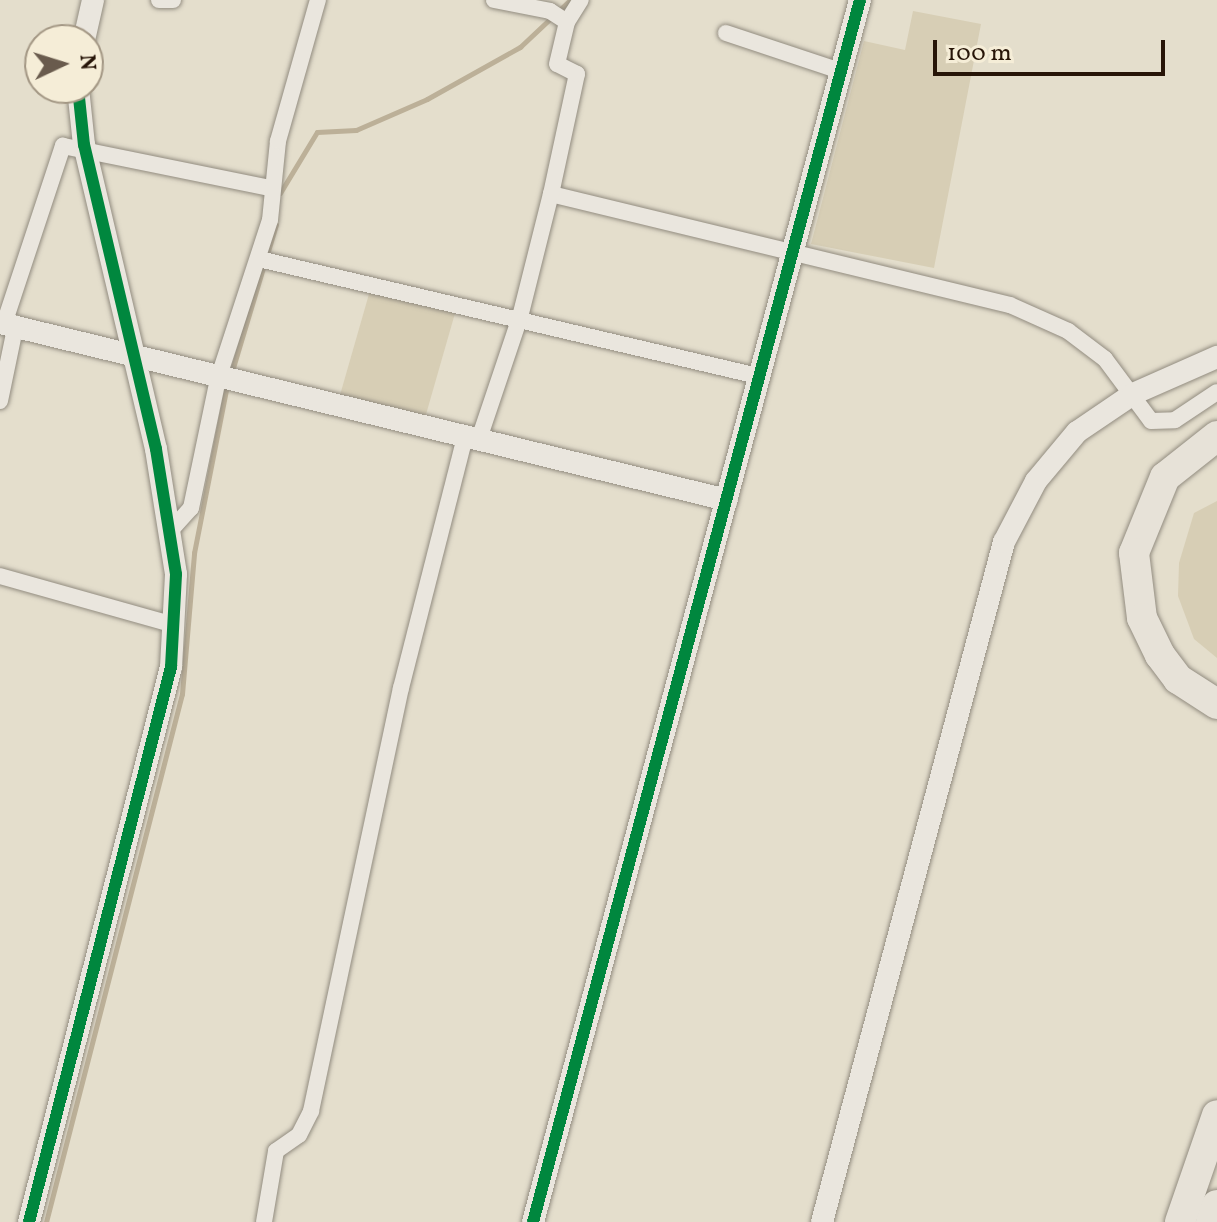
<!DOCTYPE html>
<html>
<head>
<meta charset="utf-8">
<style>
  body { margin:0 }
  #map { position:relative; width:1217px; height:1222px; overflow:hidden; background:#e4decc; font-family:Vollkorn,serif }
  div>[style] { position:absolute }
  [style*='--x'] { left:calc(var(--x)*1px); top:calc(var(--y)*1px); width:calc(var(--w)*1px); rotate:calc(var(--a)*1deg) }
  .green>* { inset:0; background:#d7ceb5; transform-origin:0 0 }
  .stream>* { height:5px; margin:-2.5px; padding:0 2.5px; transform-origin:2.5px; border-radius:2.5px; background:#bcb098 }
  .roads { filter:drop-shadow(0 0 2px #928c80) drop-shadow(0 0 2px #928c80) }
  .street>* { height:16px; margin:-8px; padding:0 8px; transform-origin:8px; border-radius:8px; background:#eae6de }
  .secondary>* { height:22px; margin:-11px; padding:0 11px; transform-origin:11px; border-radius:11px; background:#eae6de }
  .highway>* { height:30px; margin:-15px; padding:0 15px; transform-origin:15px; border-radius:15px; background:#e7e2d8 }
  .cycleway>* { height:12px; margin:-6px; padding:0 6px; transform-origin:6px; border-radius:6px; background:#00873e }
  span { translate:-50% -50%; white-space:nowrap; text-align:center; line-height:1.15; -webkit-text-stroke:8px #f5edd7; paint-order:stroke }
  .north { position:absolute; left:24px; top:24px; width:80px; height:80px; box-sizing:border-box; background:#f5edd7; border:2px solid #a39784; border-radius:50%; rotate:86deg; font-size:22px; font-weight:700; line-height:32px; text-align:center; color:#271508 }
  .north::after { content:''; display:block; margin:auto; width:28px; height:36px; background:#695b4d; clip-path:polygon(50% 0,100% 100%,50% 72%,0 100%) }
  .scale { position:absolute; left:933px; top:40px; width:232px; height:36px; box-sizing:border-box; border:4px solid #271508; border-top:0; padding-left:10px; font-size:24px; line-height:28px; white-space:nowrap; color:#271508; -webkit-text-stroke:6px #f5edd7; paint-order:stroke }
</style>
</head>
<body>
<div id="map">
  <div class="green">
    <i style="clip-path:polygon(913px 11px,981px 24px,934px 268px,811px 244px,864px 41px,905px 50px)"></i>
    <i style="left:371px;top:287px;width:88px;height:116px;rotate:16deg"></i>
    <i style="clip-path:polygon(1217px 501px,1217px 658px,1194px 639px,1178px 596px,1179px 563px,1194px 513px)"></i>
  </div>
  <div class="stream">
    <i style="--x:280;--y:193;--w:71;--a:-58.8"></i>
    <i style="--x:317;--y:132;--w:39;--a:-3"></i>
    <i style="--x:356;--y:130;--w:77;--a:-23.6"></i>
    <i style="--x:427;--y:99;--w:107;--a:-29.2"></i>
    <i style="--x:520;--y:47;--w:69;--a:-43.2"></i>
    <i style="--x:232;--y:371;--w:153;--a:-73.3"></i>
    <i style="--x:46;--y:1222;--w:545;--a:-75.56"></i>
    <i style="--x:182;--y:694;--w:142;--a:-85.1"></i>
    <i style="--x:194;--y:553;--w:171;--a:-78.9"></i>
  </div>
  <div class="roads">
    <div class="street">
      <i style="--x:159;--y:0;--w:14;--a:0"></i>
      <i style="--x:494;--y:0;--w:57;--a:11.1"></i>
      <i style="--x:550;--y:11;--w:20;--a:33"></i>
      <i style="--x:726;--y:33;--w:123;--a:18.4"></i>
      <i style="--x:551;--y:194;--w:472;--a:13.6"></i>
      <i style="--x:1010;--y:305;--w:64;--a:24.1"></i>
      <i style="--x:1068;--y:331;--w:46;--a:37.1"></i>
      <i style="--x:1105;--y:359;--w:77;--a:53.4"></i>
      <i style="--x:1151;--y:421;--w:24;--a:-2"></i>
      <i style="--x:1175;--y:420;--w:50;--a:-33.7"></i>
      <i style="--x:259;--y:259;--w:517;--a:13.2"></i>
      <i style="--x:4;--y:324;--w:188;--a:-71.7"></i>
      <i style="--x:63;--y:146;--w:210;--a:11.5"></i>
      <i style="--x:0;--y:401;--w:79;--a:-78.3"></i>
      <i style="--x:479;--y:439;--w:129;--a:-71.4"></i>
      <i style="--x:520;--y:317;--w:127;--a:-75.9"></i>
      <i style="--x:551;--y:194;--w:123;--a:-77.8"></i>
      <i style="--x:577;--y:74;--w:22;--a:-153"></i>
      <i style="--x:557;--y:64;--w:43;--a:-76.6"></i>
      <i style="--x:567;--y:22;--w:26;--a:-58"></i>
      <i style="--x:172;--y:529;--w:28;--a:-48"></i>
      <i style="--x:191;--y:508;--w:132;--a:-78.2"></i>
      <i style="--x:218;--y:379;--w:167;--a:-71.9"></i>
      <i style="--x:270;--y:220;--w:79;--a:-84.2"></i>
      <i style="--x:278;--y:141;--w:147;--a:-74.2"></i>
      <i style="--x:0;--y:576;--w:181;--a:15.7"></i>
      <i style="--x:264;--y:1222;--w:72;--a:-80.4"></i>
      <i style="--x:276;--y:1151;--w:28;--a:-35"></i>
      <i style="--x:299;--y:1135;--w:27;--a:-63"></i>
      <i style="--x:311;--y:1111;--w:432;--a:-78"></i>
      <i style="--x:401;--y:688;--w:260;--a:-75.7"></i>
    </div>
    <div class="secondary">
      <i style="--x:84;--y:40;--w:41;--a:-77.3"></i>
      <i style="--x:0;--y:323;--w:748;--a:13.68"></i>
      <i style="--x:29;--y:1222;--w:573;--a:-75.65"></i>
      <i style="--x:171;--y:667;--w:93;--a:-86.9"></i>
      <i style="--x:176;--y:574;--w:127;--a:-99.1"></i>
      <i style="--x:156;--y:449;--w:312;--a:-103.3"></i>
      <i style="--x:84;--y:145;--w:57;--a:-96"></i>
      <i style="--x:533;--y:1222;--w:1265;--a:-75.02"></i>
      <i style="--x:822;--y:1222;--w:704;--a:-75.02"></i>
      <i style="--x:1004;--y:542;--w:69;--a:-62.3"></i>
      <i style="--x:1036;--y:481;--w:64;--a:-50.1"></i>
      <i style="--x:1077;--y:432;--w:68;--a:-34.2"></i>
      <i style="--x:1133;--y:394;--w:92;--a:-23.8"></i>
    </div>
    <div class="highway">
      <i style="--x:1217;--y:436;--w:66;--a:141.7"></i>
      <i style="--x:1165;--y:477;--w:82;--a:112.2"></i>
      <i style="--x:1134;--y:553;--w:65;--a:83"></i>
      <i style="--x:1142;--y:618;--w:41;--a:64.1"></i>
      <i style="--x:1160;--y:655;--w:30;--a:53"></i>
      <i style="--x:1178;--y:679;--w:46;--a:32.7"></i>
      <i style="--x:1180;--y:1222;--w:113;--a:-70.9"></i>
      <i style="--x:1211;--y:1222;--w:18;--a:-71"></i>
    </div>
  </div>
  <div class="cycleway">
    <i style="--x:29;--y:1222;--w:573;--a:-75.65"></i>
    <i style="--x:171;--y:667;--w:93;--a:-86.9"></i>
    <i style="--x:176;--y:574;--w:127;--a:-99.1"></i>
    <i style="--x:156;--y:449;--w:312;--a:-103.3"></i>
    <i style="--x:84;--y:145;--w:57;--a:-96"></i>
    <i style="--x:533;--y:1222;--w:1265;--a:-75.02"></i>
  </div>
  <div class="north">N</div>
  <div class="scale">100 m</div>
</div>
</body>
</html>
